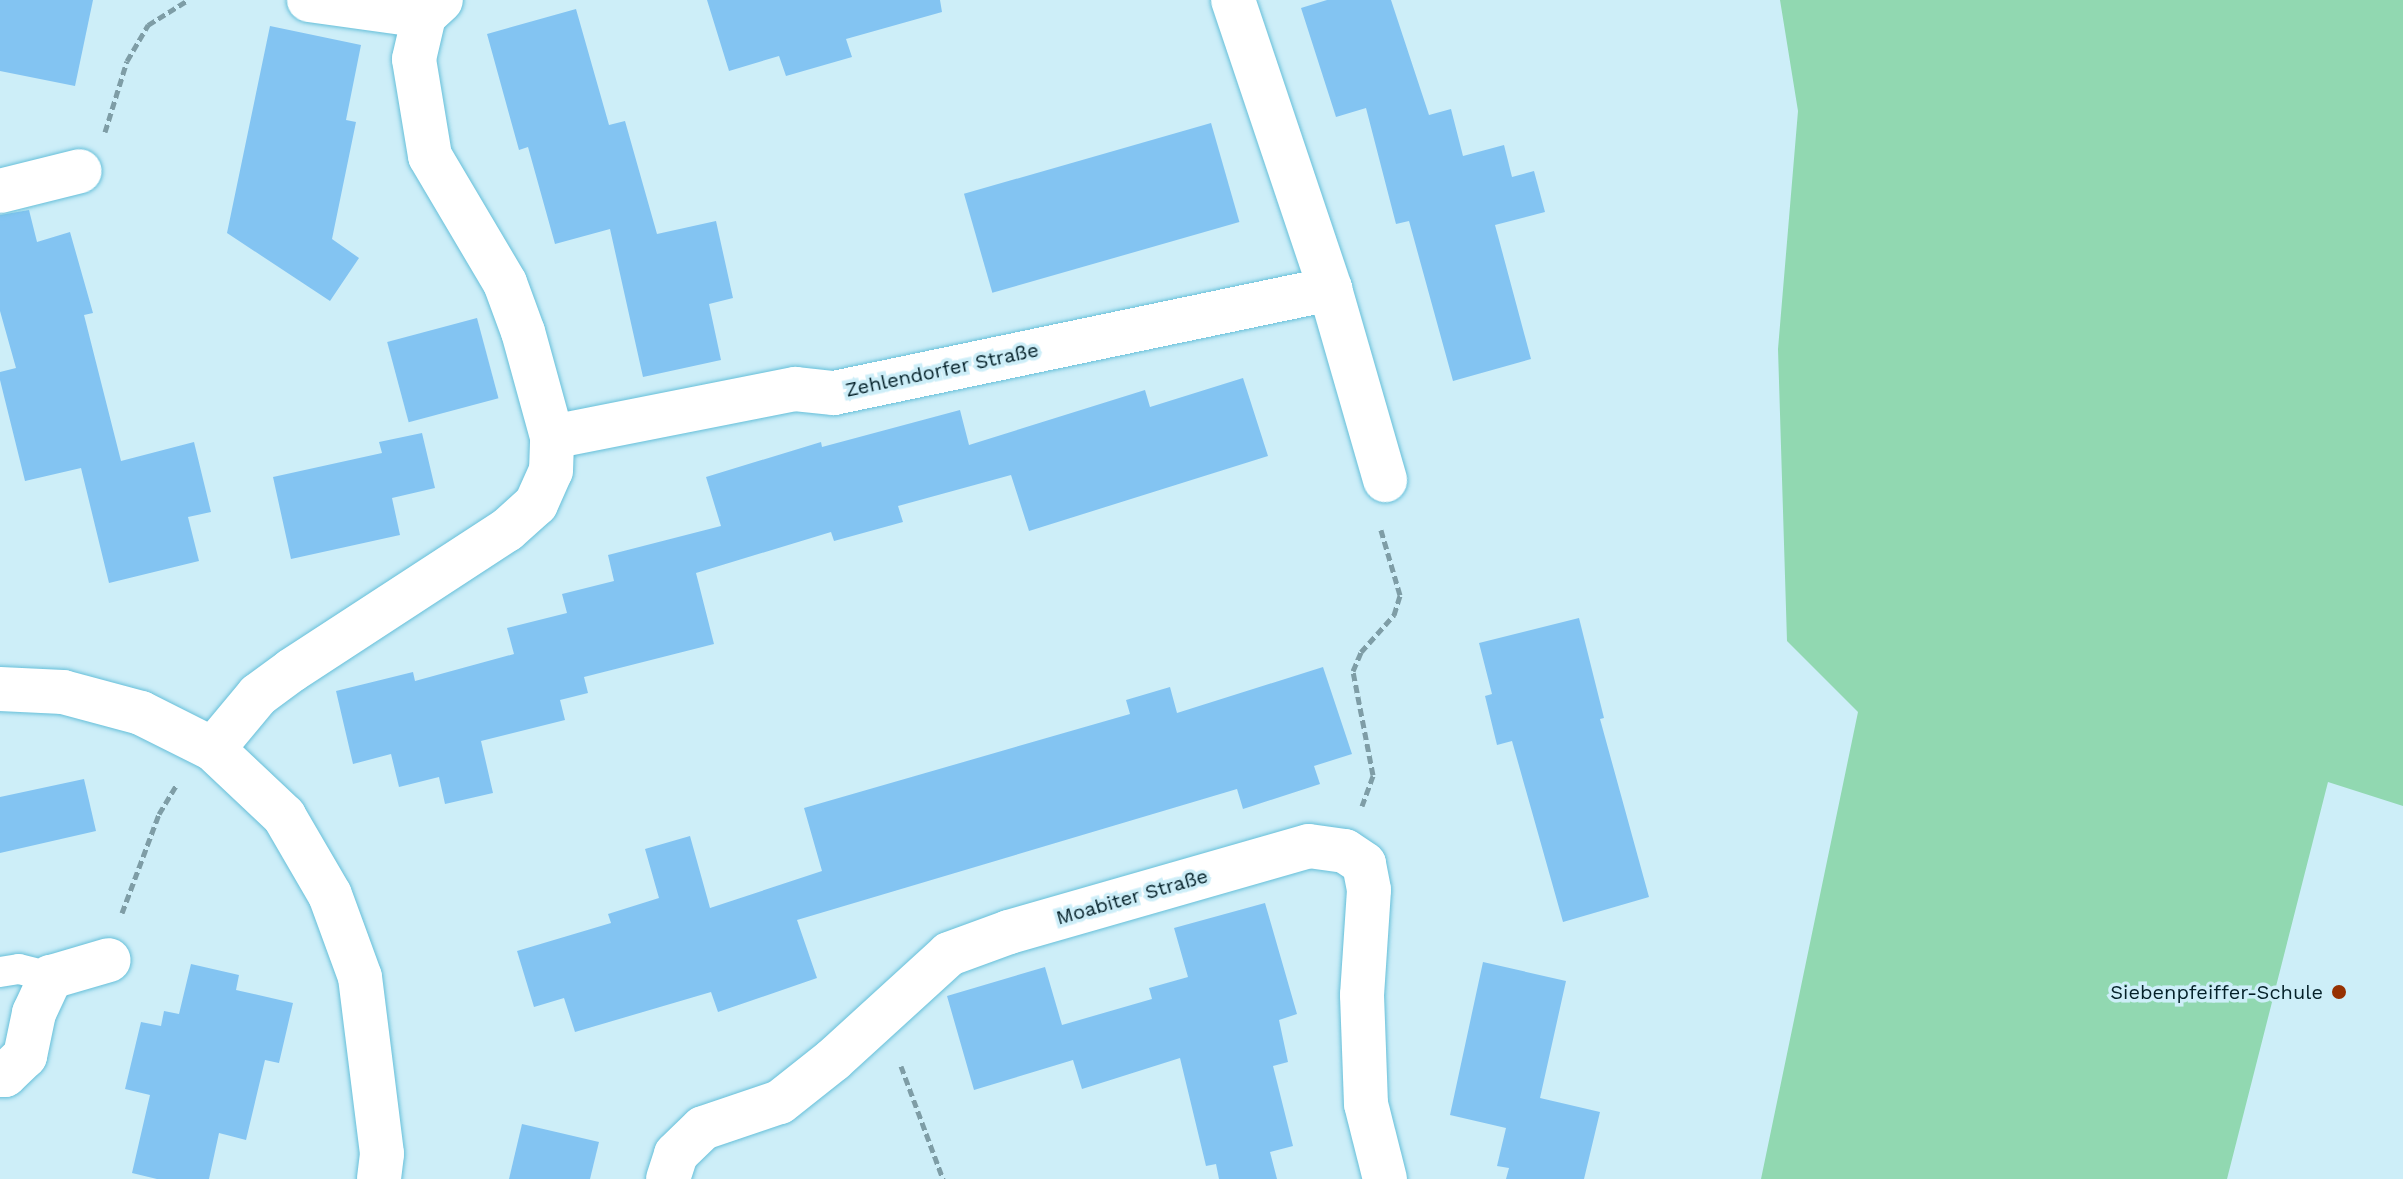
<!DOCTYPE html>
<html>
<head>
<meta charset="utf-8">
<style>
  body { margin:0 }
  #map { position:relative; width:2403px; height:1179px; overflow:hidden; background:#cdeef8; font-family:"Work Sans",sans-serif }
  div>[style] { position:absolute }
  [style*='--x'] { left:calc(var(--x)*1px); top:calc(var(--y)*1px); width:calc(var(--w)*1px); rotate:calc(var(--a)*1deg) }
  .green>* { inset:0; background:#91d8b1 }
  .building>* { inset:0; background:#83c4f2; transform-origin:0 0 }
  .path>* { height:5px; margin-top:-2.5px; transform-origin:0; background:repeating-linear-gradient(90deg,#7e9da6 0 8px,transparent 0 12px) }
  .roads { filter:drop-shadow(0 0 2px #66bfd9) drop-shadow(0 0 2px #66bfd9) }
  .lane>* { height:30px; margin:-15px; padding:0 15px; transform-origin:15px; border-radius:15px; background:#fff }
  .street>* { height:44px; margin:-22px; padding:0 22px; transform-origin:22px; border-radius:22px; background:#fff }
  .dots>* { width:22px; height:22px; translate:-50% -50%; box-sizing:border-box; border:4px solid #cdeef8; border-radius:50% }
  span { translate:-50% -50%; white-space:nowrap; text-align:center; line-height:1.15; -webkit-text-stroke:7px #cdeef8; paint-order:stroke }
  .street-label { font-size:20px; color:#042028 }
  .poi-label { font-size:20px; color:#042028 }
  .right { translate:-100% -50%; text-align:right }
</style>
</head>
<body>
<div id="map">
  <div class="green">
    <i style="clip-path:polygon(1780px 0,2403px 0,2403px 806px,2328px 782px,2227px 1179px,1761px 1179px,1858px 712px,1787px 641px,1778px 349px,1798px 111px)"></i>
  </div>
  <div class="building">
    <i style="clip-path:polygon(0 0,93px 0,75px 86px,0 71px)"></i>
    <i style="clip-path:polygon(707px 0,940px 0,942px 12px,846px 39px,852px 57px,786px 76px,779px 56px,729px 71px)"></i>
    <i style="clip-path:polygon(1327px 0,1391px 0,1429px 115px,1451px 109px,1463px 156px,1504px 145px,1512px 177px,1534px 171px,1545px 212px,1495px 225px,1531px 359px,1453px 381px,1409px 221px,1396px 224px,1366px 108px,1336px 117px,1301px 8px)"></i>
    <i style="clip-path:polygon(576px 9px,609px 125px,625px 121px,657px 234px,716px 221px,733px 298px,709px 304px,721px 360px,643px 377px,610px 229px,555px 244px,528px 147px,519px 150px,487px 34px)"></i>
    <i style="clip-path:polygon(270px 26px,361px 45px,346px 120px,356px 122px,332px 239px,359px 258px,330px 301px,227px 233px)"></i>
    <i style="left:1211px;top:123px;width:103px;height:257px;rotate:74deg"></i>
    <i style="clip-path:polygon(29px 210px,37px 242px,70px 232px,93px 313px,84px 315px,121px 461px,194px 442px,211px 512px,188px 517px,199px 561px,109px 583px,81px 468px,25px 481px,0 380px,0 372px,16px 368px,0 311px,0 215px)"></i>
    <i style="left:477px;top:318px;width:83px;height:93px;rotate:75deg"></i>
    <i style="clip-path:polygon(1243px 378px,1268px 456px,1029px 531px,1011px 475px,898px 506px,903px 522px,834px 541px,831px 532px,696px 573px,714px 644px,584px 677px,588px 693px,560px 700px,565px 720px,481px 741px,493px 793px,445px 804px,439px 777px,399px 787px,391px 754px,353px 764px,336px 691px,413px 672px,415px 681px,514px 654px,507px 628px,567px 613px,562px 594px,614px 581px,608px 555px,721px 526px,706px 477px,821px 442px,822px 447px,960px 410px,969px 445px,1145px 390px,1150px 407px)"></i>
    <i style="clip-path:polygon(422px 433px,435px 488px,392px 498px,400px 535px,291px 559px,273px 477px,382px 453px,379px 442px)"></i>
    <i style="clip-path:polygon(1579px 618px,1604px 718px,1600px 719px,1649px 897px,1563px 922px,1512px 741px,1497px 745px,1485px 696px,1492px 694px,1479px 643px)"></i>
    <i style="clip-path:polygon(1323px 667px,1352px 754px,1314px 766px,1320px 784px,1243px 809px,1237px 789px,797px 920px,817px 978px,718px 1012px,711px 992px,575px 1032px,564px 998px,534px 1007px,517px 951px,611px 923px,608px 914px,659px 898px,645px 849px,690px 836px,710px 908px,822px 871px,804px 808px,1130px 714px,1126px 700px,1170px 687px,1177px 713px)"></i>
    <i style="clip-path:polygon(84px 779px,96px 831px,0 853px,0 797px)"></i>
    <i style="clip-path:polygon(1265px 903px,1297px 1014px,1279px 1020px,1288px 1062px,1273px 1066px,1293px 1146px,1270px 1152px,1277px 1179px,1219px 1179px,1216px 1164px,1206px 1166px,1180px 1058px,1082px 1089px,1073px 1060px,974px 1090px,947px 996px,1045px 967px,1062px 1025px,1152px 999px,1149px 988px,1188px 977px,1174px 928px)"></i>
    <i style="clip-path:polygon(1483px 962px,1566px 981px,1540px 1098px,1600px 1112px,1584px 1179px,1506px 1179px,1509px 1168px,1497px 1166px,1506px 1128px,1450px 1115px)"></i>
    <i style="clip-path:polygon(191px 964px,239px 975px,236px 990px,293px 1003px,279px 1063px,265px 1060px,246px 1140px,219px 1133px,209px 1179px,157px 1179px,132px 1173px,150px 1095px,125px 1089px,141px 1022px,161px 1026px,164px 1011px,179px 1014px)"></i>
    <i style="clip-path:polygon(522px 1124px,599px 1142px,590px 1179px,509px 1179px)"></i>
  </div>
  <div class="path">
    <i style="--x:105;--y:132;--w:74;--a:-72.8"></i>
    <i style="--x:127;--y:61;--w:42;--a:-59.7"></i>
    <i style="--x:148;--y:25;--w:47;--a:-32"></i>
    <i style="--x:1362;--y:806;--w:33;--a:-70"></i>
    <i style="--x:1373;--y:775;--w:106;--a:-100.9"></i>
    <i style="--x:1353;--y:671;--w:21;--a:-67"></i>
    <i style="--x:1361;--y:652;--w:50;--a:-48.3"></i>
    <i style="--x:1394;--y:615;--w:21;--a:-73"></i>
    <i style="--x:1400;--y:595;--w:68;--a:-106.3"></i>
    <i style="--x:122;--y:913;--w:106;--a:-69.5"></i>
    <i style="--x:159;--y:814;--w:33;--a:-59"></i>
    <i style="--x:901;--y:1066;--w:121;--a:69.6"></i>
  </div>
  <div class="roads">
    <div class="lane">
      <i style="--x:0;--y:972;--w:19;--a:-9"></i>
      <i style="--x:19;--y:969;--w:33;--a:14"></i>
    </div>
    <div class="street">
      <i style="--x:309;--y:0;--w:116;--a:7.9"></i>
      <i style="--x:1233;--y:0;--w:305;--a:71.4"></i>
      <i style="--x:1330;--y:289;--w:199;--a:73.9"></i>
      <i style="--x:0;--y:191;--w:82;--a:-14"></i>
      <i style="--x:552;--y:437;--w:248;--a:-11.2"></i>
      <i style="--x:795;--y:389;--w:39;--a:6"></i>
      <i style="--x:834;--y:393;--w:507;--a:-11.84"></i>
      <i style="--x:0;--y:689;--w:63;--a:2.7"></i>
      <i style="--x:63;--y:692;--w:81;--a:15.1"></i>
      <i style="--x:141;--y:713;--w:80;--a:26.6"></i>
      <i style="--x:213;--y:749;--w:98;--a:43.3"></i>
      <i style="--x:284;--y:816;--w:91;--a:59.8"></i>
      <i style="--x:330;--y:895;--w:87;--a:69.9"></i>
      <i style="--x:360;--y:977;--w:178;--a:82.9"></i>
      <i style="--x:382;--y:1154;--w:25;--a:97"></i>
      <i style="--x:213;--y:749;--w:70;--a:-50.2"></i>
      <i style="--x:258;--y:695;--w:42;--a:-36.3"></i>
      <i style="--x:292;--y:670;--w:257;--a:-33.1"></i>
      <i style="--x:507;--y:530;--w:39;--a:-42"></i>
      <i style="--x:536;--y:504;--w:36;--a:-66"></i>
      <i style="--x:551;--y:471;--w:34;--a:-88"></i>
      <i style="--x:552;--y:437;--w:109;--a:-105.4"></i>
      <i style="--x:523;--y:332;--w:52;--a:-110.2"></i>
      <i style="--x:505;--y:283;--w:147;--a:-120.6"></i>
      <i style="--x:430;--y:156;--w:98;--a:-99.4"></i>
      <i style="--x:414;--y:59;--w:44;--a:-76.9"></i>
      <i style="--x:424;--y:16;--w:23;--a:-43"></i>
      <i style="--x:0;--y:1075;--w:5;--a:0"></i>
      <i style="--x:5;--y:1075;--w:28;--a:-44"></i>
      <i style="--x:25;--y:1056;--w:44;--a:-78.2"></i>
      <i style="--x:34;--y:1013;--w:40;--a:-65"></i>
      <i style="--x:51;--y:977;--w:60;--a:-16.3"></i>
      <i style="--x:668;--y:1179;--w:26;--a:-72"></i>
      <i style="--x:676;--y:1154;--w:37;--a:-44"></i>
      <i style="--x:703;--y:1128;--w:81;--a:-18.7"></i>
      <i style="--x:780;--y:1102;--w:68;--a:-38.4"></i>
      <i style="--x:833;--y:1060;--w:157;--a:-42.4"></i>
      <i style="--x:949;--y:954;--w:64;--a:-20.1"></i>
      <i style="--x:1009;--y:932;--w:312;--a:-16"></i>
      <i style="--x:1309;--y:846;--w:36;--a:8"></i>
      <i style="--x:1345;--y:851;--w:23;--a:34"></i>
      <i style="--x:1364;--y:864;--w:26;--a:79"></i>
      <i style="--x:1369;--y:890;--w:105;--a:93.8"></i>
      <i style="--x:1362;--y:995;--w:109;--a:87.9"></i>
      <i style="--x:1366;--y:1104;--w:77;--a:75.8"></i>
    </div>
  </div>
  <div class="dots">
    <i style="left:2339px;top:992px;background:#963101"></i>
  </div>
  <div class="street-label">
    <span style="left:942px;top:370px;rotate:-12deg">Zehlendorfer Straße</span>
    <span style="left:1132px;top:897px;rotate:-16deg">Moabiter Straße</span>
  </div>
  <div class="poi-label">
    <span class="right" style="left:2323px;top:992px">Siebenpfeiffer-Schule</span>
  </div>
</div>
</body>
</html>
